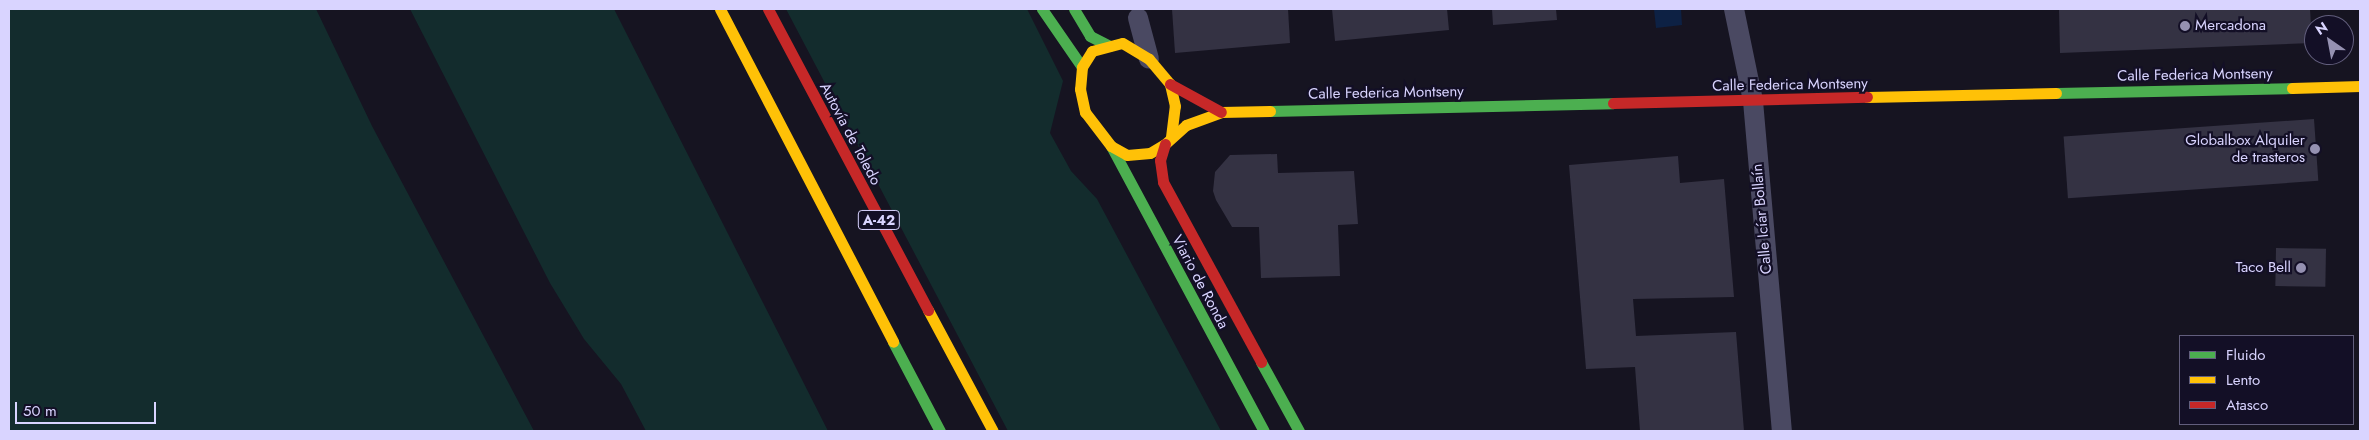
<!DOCTYPE html>
<html>
<head>
<meta charset="utf-8">
<style>
  body { margin:0 }
  #map { position:relative; width:2369px; height:440px; overflow:hidden; background:#161421; font-family:Jost,sans-serif }
  div>[style] { position:absolute }
  [style*='--x'] { left:calc(var(--x)*1px); top:calc(var(--y)*1px); width:calc(var(--w)*1px); rotate:calc(var(--a)*1deg) }
  .green>* { inset:0; background:#132c2d }
  .water>* { inset:0; background:#0d2144 }
  .building>* { inset:0; background:#343243; transform-origin:0 0 }
  .street>* { height:20px; margin:-10px; padding:0 10px; transform-origin:10px; border-radius:10px; background:#4a4962 }
  .fast>* { height:11px; margin:-5.5px; padding:0 5.5px; transform-origin:5.5px; border-radius:5.5px; background:#4caf50 }
  .slow>* { height:11px; margin:-5.5px; padding:0 5.5px; transform-origin:5.5px; border-radius:5.5px; background:#ffc107 }
  .jam>* { height:11px; margin:-5.5px; padding:0 5.5px; transform-origin:5.5px; border-radius:5.5px; background:#c62828 }
  .dots>* { width:14px; height:14px; translate:-50% -50%; box-sizing:border-box; border:2px solid #130f26; border-radius:50% }
  span { translate:-50% -50%; white-space:nowrap; text-align:center; line-height:1.15; -webkit-text-stroke:4.5px #130f26; paint-order:stroke }
  .shield-label span { padding:1px 4px; background:#130f26; border:1px solid; border-radius:4px; -webkit-text-stroke-width:0 }
  .shield-label { font-size:14px; color:#d9d4ff; font-weight:700 }
  .poi-label { font-size:15px; color:#d9d4ff }
  .left { translate:0 -50%; text-align:left }
  .right { translate:-100% -50%; text-align:right }
  .street-label { font-size:15px; color:#d9d4ff }
  .frame { position:absolute; inset:0; border:10px solid #d9d4ff; pointer-events:none }
  .legend { position:absolute; left:2179px; top:335px; width:175px; height:90px; box-sizing:border-box; background:#130f26; border:1px solid #625e7d; margin:0; padding:6px 9px; list-style:none; font-size:15px; color:#d9d4ff }
  .legend li { display:flex; align-items:center; gap:10px; height:25px }
  .legend b { width:25px; border:1px solid #625e7d }
  .north { position:absolute; left:2304px; top:15px; width:50px; height:50px; box-sizing:border-box; background:#130f26; border:1px solid #625e7d; border-radius:50%; rotate:327deg; font-size:14px; font-weight:700; line-height:20px; text-align:center; color:#d9d4ff }
  .north::after { content:''; display:block; margin:auto; width:18px; height:22px; background:#9591b1; clip-path:polygon(50% 0,100% 100%,50% 72%,0 100%) }
  .scale { position:absolute; left:15px; top:402px; width:141px; height:22px; box-sizing:border-box; border:2px solid #d9d4ff; border-top:0; padding-left:6px; font-size:15px; line-height:18px; white-space:nowrap; color:#d9d4ff; -webkit-text-stroke:4px #130f26; paint-order:stroke }
</style>
</head>
<body>
<div id="map">
  <div class="green">
    <i style="clip-path:polygon(9px 9px,316px 9px,372px 126px,534px 431px,9px 431px)"></i>
    <i style="clip-path:polygon(410px 9px,614px 9px,828px 431px,646px 431px,621px 384px,584px 339px,550px 283px)"></i>
    <i style="clip-path:polygon(786px 9px,1027px 9px,1063px 81px,1050px 133px,1071px 171px,1097px 199px,1221px 431px,1008px 431px)"></i>
  </div>
  <div class="water">
    <i style="clip-path:polygon(1654px 9px,1681px 9px,1682px 25px,1656px 28px)"></i>
  </div>
  <div class="building">
    <i style="clip-path:polygon(1172px 9px,1288px 9px,1290px 43px,1175px 53px)"></i>
    <i style="clip-path:polygon(1332px 9px,1447px 9px,1449px 30px,1335px 41px)"></i>
    <i style="clip-path:polygon(1492px 9px,1556px 9px,1557px 20px,1493px 25px)"></i>
    <i style="clip-path:polygon(2059px 9px,2310px 9px,2312px 43px,2060px 53px)"></i>
    <i style="left:2314px;top:119px;width:62px;height:251px;rotate:86deg"></i>
    <i style="clip-path:polygon(1277px 154px,1278px 173px,1354px 171px,1358px 224px,1338px 225px,1340px 276px,1261px 278px,1259px 227px,1232px 227px,1216px 200px,1213px 191px,1215px 172px,1230px 155px)"></i>
    <i style="clip-path:polygon(1678px 156px,1680px 183px,1724px 179px,1734px 297px,1633px 299px,1636px 336px,1736px 332px,1744px 431px,1640px 431px,1635px 367px,1586px 369px,1569px 165px)"></i>
    <i style="left:2276px;top:248px;width:50px;height:38px;rotate:1deg"></i>
  </div>
  <div class="street">
    <i style="--x:1734;--y:9;--w:94;--a:78.3"></i>
    <i style="--x:1753;--y:101;--w:331;--a:85"></i>
    <i style="--x:1138;--y:18;--w:42;--a:75"></i>
  </div>
  <div class="fast">
    <i style="--x:1042;--y:9;--w:70;--a:55.4"></i>
    <i style="--x:1074;--y:9;--w:31;--a:59"></i>
    <i style="--x:1090;--y:36;--w:22;--a:27"></i>
    <i style="--x:2056;--y:93;--w:236;--a:-1.2"></i>
    <i style="--x:1270;--y:111;--w:343;--a:-1.3"></i>
    <i style="--x:1111;--y:146;--w:323;--a:61.8"></i>
    <i style="--x:893;--y:342;--w:101;--a:62.2"></i>
    <i style="--x:1261;--y:362;--w:79;--a:61.2"></i>
  </div>
  <div class="slow">
    <i style="--x:720;--y:9;--w:375;--a:62.5"></i>
    <i style="--x:2292;--y:88;--w:68;--a:-1.7"></i>
    <i style="--x:1867;--y:97;--w:189;--a:-1.2"></i>
    <i style="--x:1171;--y:137;--w:31;--a:-83"></i>
    <i style="--x:1175;--y:106;--w:23;--a:-103"></i>
    <i style="--x:1170;--y:84;--w:33;--a:-130"></i>
    <i style="--x:1149;--y:59;--w:31;--a:-149"></i>
    <i style="--x:1122;--y:43;--w:31;--a:165"></i>
    <i style="--x:1092;--y:51;--w:19;--a:122"></i>
    <i style="--x:1082;--y:67;--w:22;--a:95"></i>
    <i style="--x:1080;--y:89;--w:24;--a:78"></i>
    <i style="--x:1085;--y:112;--w:43;--a:52.6"></i>
    <i style="--x:1111;--y:146;--w:18;--a:29"></i>
    <i style="--x:1127;--y:155;--w:23;--a:-5"></i>
    <i style="--x:1150;--y:153;--w:17;--a:-31"></i>
    <i style="--x:1165;--y:144;--w:28;--a:-42"></i>
    <i style="--x:1186;--y:125;--w:37;--a:-20"></i>
    <i style="--x:1221;--y:112;--w:49;--a:-1.2"></i>
    <i style="--x:928;--y:310;--w:137;--a:61.8"></i>
  </div>
  <div class="jam">
    <i style="--x:768;--y:9;--w:341;--a:62"></i>
    <i style="--x:1170;--y:84;--w:58;--a:28.8"></i>
    <i style="--x:1613;--y:103;--w:254;--a:-1.4"></i>
    <i style="--x:1165;--y:144;--w:17;--a:107"></i>
    <i style="--x:1160;--y:160;--w:22;--a:82"></i>
    <i style="--x:1163;--y:182;--w:205;--a:61.4"></i>
  </div>
  <div class="dots">
    <i style="left:2185px;top:26px;background:#9591b1"></i>
    <i style="left:2315px;top:149px;background:#9591b1"></i>
    <i style="left:2301px;top:268px;background:#9591b1"></i>
  </div>
  <div class="shield-label">
    <span style="left:879px;top:220px">A-42</span>
  </div>
  <div class="poi-label">
    <span class="left" style="left:2195px;top:26px">Mercadona</span>
    <span class="right" style="left:2305px;top:149px">Globalbox Alquiler<br>de trasteros</span>
    <span class="right" style="left:2291px;top:268px">Taco Bell</span>
  </div>
  <div class="street-label">
    <span style="left:2195px;top:75px;rotate:-1deg">Calle Federica Montseny</span>
    <span style="left:1790px;top:85px;rotate:-1deg">Calle Federica Montseny</span>
    <span style="left:1386px;top:93px;rotate:-1deg">Calle Federica Montseny</span>
    <span style="left:850px;top:134px;rotate:62deg">Autovía de Toledo</span>
    <span style="left:1762px;top:219px;rotate:-95deg">Calle Icíar Bollaín</span>
    <span style="left:1200px;top:282px;rotate:62deg">Viario de Ronda</span>
  </div>
  <div class="frame"></div>
  <ul class="legend">
  <li><b style="height:6px;background:#4caf50"></b>Fluido</li>
  <li><b style="height:6px;background:#ffc107"></b>Lento</li>
  <li><b style="height:6px;background:#c62828"></b>Atasco</li>
  </ul>
  <div class="north">N</div>
  <div class="scale">50 m</div>
</div>
</body>
</html>
